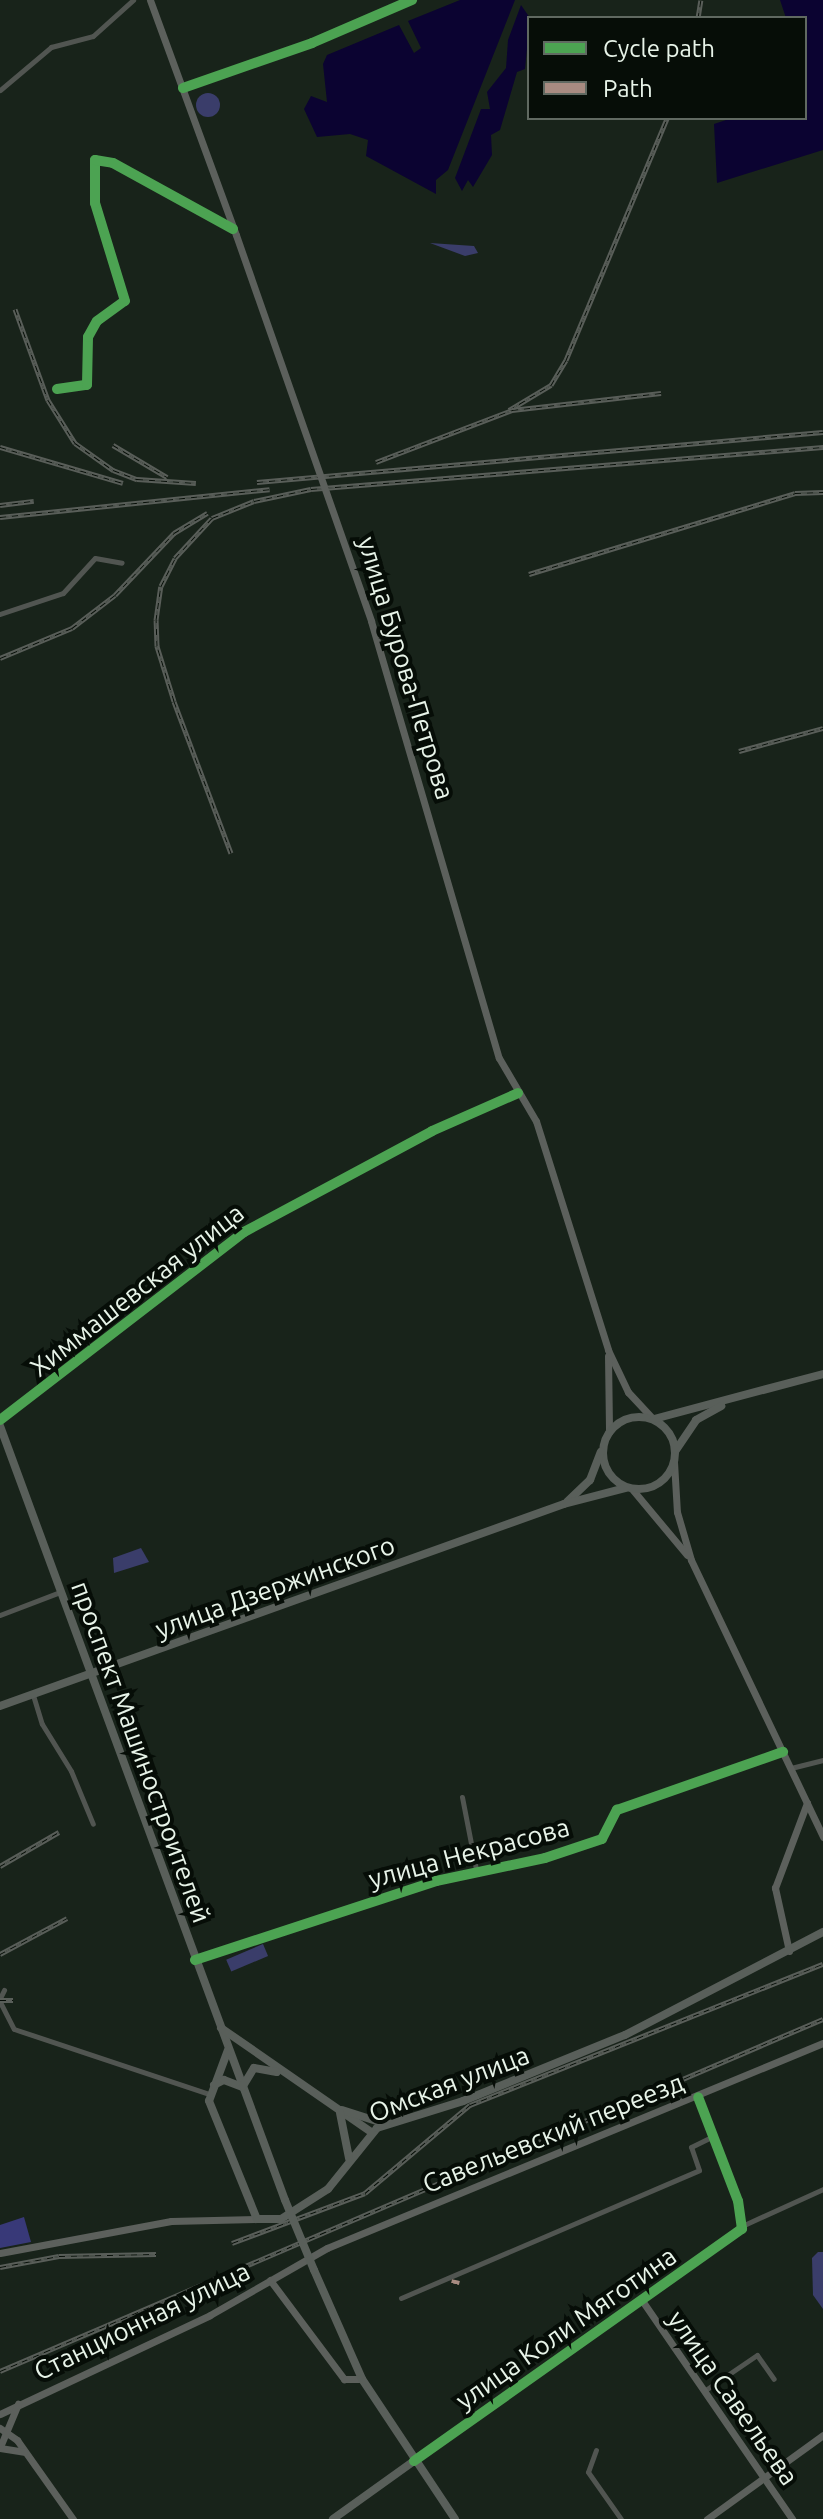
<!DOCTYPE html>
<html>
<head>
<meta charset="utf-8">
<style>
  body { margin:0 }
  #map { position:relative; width:823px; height:2519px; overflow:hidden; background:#18231a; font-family:Ubuntu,sans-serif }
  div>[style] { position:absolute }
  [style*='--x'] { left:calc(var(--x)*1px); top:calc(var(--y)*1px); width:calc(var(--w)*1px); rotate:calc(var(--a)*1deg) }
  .green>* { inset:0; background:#3a3d6a; transform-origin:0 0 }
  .round { border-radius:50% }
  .forest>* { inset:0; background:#383978 }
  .water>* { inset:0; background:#0b0331 }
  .street>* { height:5px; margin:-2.5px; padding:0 2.5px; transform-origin:2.5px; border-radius:2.5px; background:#515551 }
  .secondary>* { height:7px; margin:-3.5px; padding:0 3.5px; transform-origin:3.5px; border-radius:3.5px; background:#5c605c }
  .primary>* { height:8px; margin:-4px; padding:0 4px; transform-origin:4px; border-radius:4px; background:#595f5a }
  .primary>.ring { margin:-4px; padding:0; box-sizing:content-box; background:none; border:8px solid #595f5a; border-radius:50% }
  .rail>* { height:5px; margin-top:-2.5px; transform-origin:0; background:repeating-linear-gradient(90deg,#060d07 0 6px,#595e59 0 12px); box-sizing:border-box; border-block:2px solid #595e59 }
  .secondary-bridge>* { height:7px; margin:-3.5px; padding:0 3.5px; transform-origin:3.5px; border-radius:3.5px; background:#5c605c }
  .primary-bridge>* { height:8px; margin:-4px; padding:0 4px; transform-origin:4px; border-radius:4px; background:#595f5a }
  .quiet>* { height:8px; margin-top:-4px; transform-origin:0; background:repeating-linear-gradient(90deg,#a88b81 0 16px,transparent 0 24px) }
  .cycleway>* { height:10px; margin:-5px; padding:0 5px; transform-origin:5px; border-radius:5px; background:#4ca352 }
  span { translate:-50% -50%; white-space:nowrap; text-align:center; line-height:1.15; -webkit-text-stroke:8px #060d07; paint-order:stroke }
  .street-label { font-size:26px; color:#e8f4e9 }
  .legend { position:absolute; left:527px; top:16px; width:280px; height:104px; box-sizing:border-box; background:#060d07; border:2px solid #606961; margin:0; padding:10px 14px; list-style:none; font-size:24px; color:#e8f4e9 }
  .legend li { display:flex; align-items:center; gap:16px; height:40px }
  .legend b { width:40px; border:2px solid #606961 }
</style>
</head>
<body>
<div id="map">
  <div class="green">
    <i class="round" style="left:196px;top:93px;width:24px;height:24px"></i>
    <i style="clip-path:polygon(430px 243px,474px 246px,478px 253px,465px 256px)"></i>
    <i style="clip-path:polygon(141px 1548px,149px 1562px,114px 1573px,113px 1558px)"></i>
    <i style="left:263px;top:1944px;width:13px;height:40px;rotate:67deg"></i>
    <i style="clip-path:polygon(818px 2252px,823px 2252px,823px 2309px,813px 2295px,812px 2258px)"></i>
  </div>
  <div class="forest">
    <i style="clip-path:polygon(24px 2217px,31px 2242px,0 2248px,0 2225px)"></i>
  </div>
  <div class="water">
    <i style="clip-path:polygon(460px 0,515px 0,448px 170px,436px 180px,436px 194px,366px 156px,368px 140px,350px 134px,317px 137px,304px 109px,311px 96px,327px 102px,323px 64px,327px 55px,399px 25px,414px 53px,421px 48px,408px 21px)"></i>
    <i style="clip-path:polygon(780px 0,823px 0,823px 150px,717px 183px,714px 124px,732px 118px,805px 118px,805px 18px,786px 18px)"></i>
    <i style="clip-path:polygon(521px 5px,530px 18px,525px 69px,517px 72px,500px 130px,491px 135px,492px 155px,473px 187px,468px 180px,462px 191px,455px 178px,481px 109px,490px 109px,487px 92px,506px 68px,508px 40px)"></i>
  </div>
  <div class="street">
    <i style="--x:183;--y:88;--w:137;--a:-19.2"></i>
    <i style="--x:312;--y:43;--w:109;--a:-23.3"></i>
    <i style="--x:0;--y:90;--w:67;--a:-40.1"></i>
    <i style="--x:51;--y:47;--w:43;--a:-14.7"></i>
    <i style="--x:93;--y:36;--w:54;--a:-42"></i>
    <i style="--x:57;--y:389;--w:30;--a:-8"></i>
    <i style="--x:87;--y:385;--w:48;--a:-88.8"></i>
    <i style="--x:88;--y:337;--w:18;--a:-61"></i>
    <i style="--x:97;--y:321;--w:34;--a:-36"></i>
    <i style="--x:125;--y:301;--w:102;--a:-107"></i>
    <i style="--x:95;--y:203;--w:43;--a:-90"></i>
    <i style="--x:95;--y:160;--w:18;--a:9"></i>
    <i style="--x:113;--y:163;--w:137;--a:28.8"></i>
    <i style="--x:0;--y:614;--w:66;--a:-18.4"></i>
    <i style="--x:63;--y:593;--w:47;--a:-47.6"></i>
    <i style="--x:95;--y:558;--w:27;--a:10"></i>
    <i style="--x:0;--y:1615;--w:64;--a:-21"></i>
    <i style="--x:33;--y:1695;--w:30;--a:73"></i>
    <i style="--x:42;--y:1724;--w:55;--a:58.3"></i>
    <i style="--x:71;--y:1771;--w:57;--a:67.5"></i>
    <i style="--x:791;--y:1768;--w:33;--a:-14"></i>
    <i style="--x:462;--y:1797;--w:73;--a:79"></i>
    <i style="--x:195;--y:1960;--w:254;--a:-18.1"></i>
    <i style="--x:436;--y:1881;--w:111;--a:-11.9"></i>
    <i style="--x:545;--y:1858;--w:60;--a:-18.4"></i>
    <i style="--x:602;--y:1839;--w:33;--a:-63"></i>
    <i style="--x:617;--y:1810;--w:175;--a:-19.4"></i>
    <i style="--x:0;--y:1998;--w:9;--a:-63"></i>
    <i style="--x:0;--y:2002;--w:30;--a:63"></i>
    <i style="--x:14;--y:2029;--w:206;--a:18.4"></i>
    <i style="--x:744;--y:2225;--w:87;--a:-24.5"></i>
    <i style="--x:401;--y:2298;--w:324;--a:-23.2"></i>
    <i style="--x:699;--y:2170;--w:24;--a:-109"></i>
    <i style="--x:691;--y:2147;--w:25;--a:-26"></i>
    <i style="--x:704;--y:2391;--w:64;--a:-34.2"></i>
    <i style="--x:757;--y:2355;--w:29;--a:55"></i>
    <i style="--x:596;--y:2450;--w:23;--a:110"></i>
    <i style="--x:588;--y:2472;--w:57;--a:54.9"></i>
  </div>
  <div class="secondary">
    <i style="--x:150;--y:0;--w:250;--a:69.9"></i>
    <i style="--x:371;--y:621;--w:455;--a:73.7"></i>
    <i style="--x:499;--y:1058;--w:73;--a:59.6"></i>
    <i style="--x:536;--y:1121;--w:240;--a:72.5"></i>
    <i style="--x:608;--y:1350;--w:47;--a:64.5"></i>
    <i style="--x:628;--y:1392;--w:35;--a:47"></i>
    <i style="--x:608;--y:1356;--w:76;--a:89.2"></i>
    <i style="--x:0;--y:1420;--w:308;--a:-37.6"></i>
    <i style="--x:244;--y:1232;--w:213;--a:-28.2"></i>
    <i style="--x:432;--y:1131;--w:94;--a:-23.8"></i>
    <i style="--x:674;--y:1462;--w:50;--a:86.6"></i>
    <i style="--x:677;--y:1512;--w:50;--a:73.7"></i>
    <i style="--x:691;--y:1560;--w:307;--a:64.5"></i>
    <i style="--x:632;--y:1489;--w:86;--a:50.2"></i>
    <i style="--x:789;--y:1951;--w:65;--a:-102.5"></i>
    <i style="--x:775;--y:1888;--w:91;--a:-69.4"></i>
    <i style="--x:0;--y:2253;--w:174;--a:-10.6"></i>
    <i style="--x:171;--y:2221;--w:86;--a:-1.3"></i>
    <i style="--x:270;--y:2280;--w:124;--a:53.2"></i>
    <i style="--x:344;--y:2379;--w:18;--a:0"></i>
    <i style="--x:641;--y:2299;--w:267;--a:55.5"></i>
    <i style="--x:0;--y:2414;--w:232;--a:-25.2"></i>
    <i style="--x:210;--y:2315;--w:135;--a:-29.8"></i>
    <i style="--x:327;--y:2248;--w:537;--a:-22.46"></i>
    <i style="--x:0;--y:2428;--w:21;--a:35"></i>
    <i style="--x:17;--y:2440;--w:97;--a:54.7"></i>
    <i style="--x:0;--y:2447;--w:47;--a:-67.3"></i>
    <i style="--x:0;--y:2448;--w:24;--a:9"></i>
    <i style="--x:414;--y:2461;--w:402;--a:-35.3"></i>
    <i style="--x:742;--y:2229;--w:28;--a:-98"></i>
    <i style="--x:738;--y:2201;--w:111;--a:-111"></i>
    <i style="--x:707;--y:2519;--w:143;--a:-35.9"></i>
  </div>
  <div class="primary">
    <i class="ring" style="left:603px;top:1417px;width:64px;height:64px"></i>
    <i style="--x:654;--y:1419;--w:175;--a:-14.9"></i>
    <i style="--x:0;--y:1426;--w:825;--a:69.79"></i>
    <i style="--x:676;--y:1450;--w:36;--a:-56"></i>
    <i style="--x:696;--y:1420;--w:29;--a:-29"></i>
    <i style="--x:567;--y:1502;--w:32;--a:-44"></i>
    <i style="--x:590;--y:1480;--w:30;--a:-69"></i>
    <i style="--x:0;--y:1706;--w:599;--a:-19.71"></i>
    <i style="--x:564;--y:1504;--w:64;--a:-14.5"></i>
    <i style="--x:221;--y:2028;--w:183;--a:34.7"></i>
    <i style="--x:228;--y:2050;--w:54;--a:110.4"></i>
    <i style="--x:209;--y:2101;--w:127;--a:67.9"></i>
    <i style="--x:257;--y:2219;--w:24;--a:0"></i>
    <i style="--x:281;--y:2219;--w:56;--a:-32.6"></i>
    <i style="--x:328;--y:2189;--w:78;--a:-51.2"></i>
    <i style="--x:377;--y:2128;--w:90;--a:-17.4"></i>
    <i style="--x:463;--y:2101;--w:175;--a:-22.2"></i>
    <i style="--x:625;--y:2035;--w:223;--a:-27.5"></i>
    <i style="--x:214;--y:2085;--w:11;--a:-27"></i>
    <i style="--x:224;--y:2080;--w:19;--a:21"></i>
    <i style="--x:243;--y:2086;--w:21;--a:-59"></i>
    <i style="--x:254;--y:2068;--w:23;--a:10"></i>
    <i style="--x:342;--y:2110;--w:46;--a:17.7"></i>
    <i style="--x:340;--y:2113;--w:46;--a:78.7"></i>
    <i style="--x:314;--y:2270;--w:119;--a:66.2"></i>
    <i style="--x:362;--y:2379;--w:168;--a:56.4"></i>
    <i style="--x:333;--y:2519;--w:100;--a:-35.6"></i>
  </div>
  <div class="rail">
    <i style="--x:698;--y:18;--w:18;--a:-81"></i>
    <i style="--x:15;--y:309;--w:97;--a:70.1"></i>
    <i style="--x:48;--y:400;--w:51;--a:57.9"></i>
    <i style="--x:75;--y:443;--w:47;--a:35.4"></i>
    <i style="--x:113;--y:470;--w:26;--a:21"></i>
    <i style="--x:137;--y:479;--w:59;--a:3.9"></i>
    <i style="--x:509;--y:410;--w:49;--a:-30.8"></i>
    <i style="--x:551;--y:385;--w:29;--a:-59"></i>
    <i style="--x:566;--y:360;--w:262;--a:-67.3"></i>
    <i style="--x:113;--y:445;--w:63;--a:30.7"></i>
    <i style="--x:0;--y:447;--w:128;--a:16.3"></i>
    <i style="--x:376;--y:462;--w:146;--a:-20.9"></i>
    <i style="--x:512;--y:410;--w:150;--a:-6.5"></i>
    <i style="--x:257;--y:482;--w:568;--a:-5.05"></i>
    <i style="--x:0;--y:505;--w:34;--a:-7"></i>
    <i style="--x:0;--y:517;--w:271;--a:-5.9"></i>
    <i style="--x:529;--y:574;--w:278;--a:-16.9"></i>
    <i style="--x:795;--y:493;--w:28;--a:-2"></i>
    <i style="--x:0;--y:658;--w:78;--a:-22.6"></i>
    <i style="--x:72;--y:628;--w:54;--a:-37.5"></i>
    <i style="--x:115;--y:595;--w:86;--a:-46.4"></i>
    <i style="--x:174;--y:533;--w:39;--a:-31"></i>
    <i style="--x:739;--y:751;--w:87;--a:-15.3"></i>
    <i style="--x:231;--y:853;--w:162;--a:-110.6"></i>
    <i style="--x:174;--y:701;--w:58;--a:-107.2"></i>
    <i style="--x:157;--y:646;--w:26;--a:-92"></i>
    <i style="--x:156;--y:620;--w:34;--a:-82"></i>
    <i style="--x:161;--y:586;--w:31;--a:-63"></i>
    <i style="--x:175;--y:558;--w:54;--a:-47.2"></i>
    <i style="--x:212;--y:518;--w:45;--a:-22"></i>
    <i style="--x:254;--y:501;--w:58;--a:-11.9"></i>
    <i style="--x:311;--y:489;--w:514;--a:-4.69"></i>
    <i style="--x:0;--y:1866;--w:68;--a:-30"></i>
    <i style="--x:0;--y:1954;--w:76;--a:-28.2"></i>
    <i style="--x:0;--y:2000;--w:13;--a:0"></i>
    <i style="--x:232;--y:2243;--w:142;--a:-20.6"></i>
    <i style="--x:365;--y:2193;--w:137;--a:-40"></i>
    <i style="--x:470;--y:2105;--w:380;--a:-21.8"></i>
    <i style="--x:0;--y:2267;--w:60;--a:-10.6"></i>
    <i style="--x:59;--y:2256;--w:97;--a:-1.2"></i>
    <i style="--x:0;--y:2371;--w:895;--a:-23.16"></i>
  </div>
  <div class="secondary-bridge">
    <i style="--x:236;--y:235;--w:409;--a:70.7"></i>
  </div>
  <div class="primary-bridge">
    <i style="--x:285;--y:2200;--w:76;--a:67.5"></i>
  </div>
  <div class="quiet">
    <i style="--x:455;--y:2284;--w:4;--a:-76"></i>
  </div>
  <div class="cycleway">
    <i style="--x:183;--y:88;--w:137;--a:-19.2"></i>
    <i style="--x:312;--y:43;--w:109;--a:-23.3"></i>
    <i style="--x:57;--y:389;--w:30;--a:-8"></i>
    <i style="--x:87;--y:385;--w:48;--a:-88.8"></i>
    <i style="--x:88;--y:337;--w:18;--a:-61"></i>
    <i style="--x:97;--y:321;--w:34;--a:-36"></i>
    <i style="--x:125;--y:301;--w:102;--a:-107"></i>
    <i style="--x:95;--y:203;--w:43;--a:-90"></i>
    <i style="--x:95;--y:160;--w:18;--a:9"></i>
    <i style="--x:113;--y:163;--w:137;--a:28.8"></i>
    <i style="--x:0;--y:1420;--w:308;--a:-37.6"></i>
    <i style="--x:244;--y:1232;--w:213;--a:-28.2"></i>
    <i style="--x:432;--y:1131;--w:94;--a:-23.8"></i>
    <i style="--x:195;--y:1960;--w:254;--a:-18.1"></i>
    <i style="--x:436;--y:1881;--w:111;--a:-11.9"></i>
    <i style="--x:545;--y:1858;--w:60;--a:-18.4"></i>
    <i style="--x:602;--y:1839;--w:33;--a:-63"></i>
    <i style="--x:617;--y:1810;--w:176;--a:-19.3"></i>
    <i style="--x:414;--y:2461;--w:402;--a:-35.3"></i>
    <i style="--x:742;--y:2229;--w:28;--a:-98"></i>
    <i style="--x:738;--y:2201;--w:111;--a:-111"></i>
  </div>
  <div class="street-label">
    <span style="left:406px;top:668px;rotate:73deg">улица Бурова-Петрова</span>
    <span style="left:137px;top:1290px;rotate:-38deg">Химмашевская улица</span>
    <span style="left:275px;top:1587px;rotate:-20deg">улица Дзержинского</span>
    <span style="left:141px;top:1752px;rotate:70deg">проспект Машиностроителей</span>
    <span style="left:469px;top:1853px;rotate:-15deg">улица Некрасова</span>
    <span style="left:449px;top:2084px;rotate:-21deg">Омская улица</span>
    <span style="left:553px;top:2133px;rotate:-22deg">Савельевский переезд</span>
    <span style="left:142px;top:2321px;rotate:-26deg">Станционная улица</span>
    <span style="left:566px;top:2328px;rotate:-35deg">улица Коли Мяготина</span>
    <span style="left:733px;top:2398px;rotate:55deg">улица Савельева</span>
  </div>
  <ul class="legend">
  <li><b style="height:10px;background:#4ca352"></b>Cycle path</li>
  <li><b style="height:10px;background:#a88b81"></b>Path</li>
  </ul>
</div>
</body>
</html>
